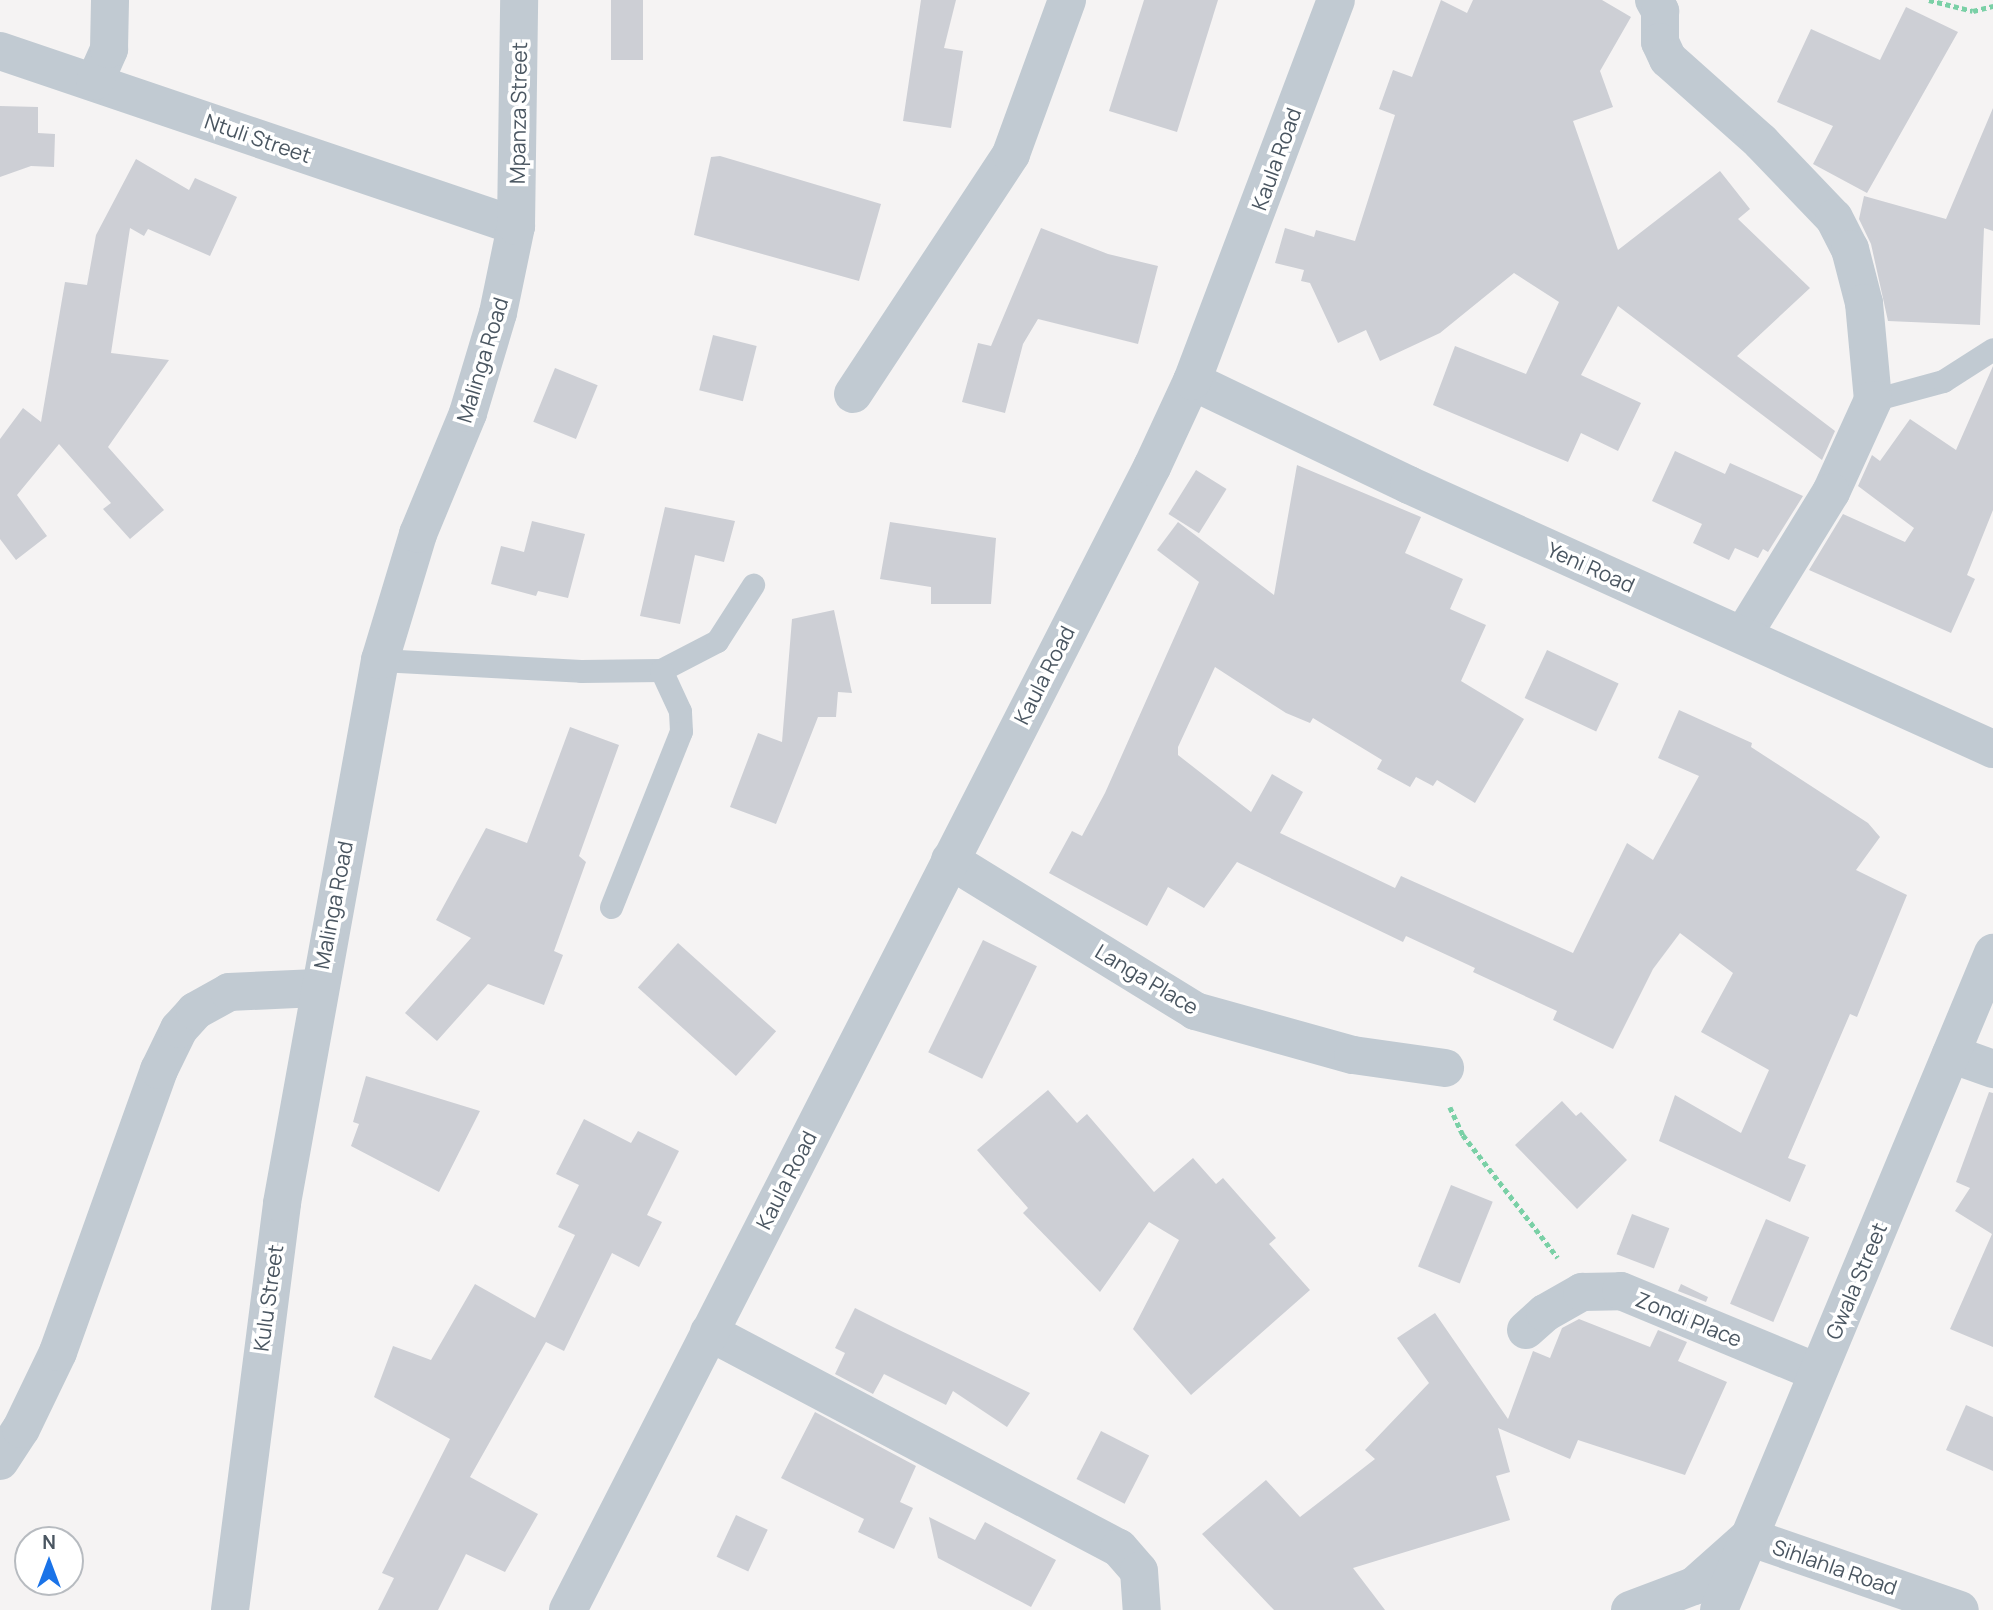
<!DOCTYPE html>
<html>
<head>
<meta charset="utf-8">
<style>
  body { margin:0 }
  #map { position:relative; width:1993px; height:1610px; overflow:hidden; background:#f5f3f3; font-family:Manrope,sans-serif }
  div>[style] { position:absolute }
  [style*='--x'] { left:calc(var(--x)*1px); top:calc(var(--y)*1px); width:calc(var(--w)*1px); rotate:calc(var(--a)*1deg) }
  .building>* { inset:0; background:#cdcfd5; transform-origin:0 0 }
  .path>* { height:4.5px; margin-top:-2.25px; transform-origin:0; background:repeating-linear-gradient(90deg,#7ad0a6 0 5px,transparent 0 8.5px) }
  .service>* { height:23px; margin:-11.5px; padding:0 11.5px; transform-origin:11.5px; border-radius:11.5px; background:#c1cad2 }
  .minor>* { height:38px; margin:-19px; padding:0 19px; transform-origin:19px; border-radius:19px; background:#c1cad2 }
  .tertiary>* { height:38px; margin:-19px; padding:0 19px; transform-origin:19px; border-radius:19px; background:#c1cad2 }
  span { translate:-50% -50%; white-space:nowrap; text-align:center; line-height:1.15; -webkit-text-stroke:7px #fff; paint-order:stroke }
  .street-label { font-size:21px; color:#4a5661 }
  .north { position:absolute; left:14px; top:1526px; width:70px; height:70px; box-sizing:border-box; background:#fff; border:2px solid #b7bbc0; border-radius:50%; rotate:0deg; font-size:19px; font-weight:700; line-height:28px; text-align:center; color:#4a5661 }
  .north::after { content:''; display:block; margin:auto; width:24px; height:32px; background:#1a73e8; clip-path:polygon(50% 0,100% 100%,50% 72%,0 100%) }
</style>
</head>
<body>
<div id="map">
  <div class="building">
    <i style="left:611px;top:0;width:32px;height:60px"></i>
    <i style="clip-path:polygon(921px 0,956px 0,944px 48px,963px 51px,951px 128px,903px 121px)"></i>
    <i style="clip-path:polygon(1144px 0,1218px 0,1177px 132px,1109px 111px)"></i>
    <i style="clip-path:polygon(1441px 0,1467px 13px,1473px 0,1602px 0,1631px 17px,1600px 71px,1613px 107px,1573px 121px,1618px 250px,1720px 171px,1750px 209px,1738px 219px,1810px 288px,1737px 356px,1835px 431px,1822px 460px,1618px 306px,1581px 375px,1641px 403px,1618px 451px,1581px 433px,1568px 462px,1433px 405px,1455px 346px,1526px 374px,1559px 302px,1514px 273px,1440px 333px,1380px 361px,1366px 330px,1338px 343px,1310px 283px,1301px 281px,1304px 270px,1275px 263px,1285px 228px,1314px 237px,1316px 230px,1355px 241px,1395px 115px,1379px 109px,1393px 70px,1412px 77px)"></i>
    <i style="clip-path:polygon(1906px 7px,1958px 32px,1867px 193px,1813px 164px,1833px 126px,1777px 102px,1811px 29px,1880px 60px)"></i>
    <i style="clip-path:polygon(0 106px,38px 107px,38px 133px,55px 134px,54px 167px,31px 166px,0 177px)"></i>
    <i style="clip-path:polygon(1993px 108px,1993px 231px,1984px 228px,1980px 325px,1888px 321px,1871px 244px,1859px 219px,1864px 196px,1946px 219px)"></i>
    <i style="clip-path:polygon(720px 156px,881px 204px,859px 281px,694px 235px,711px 157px)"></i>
    <i style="clip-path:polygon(136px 159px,189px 190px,195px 178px,237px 197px,210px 256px,148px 229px,144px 236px,130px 228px,111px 353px,169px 360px,108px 447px,164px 510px,130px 539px,103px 509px,111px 503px,59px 444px,17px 495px,47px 536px,16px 560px,0 539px,0 439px,23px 408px,41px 422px,65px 282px,87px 285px,96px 235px)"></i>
    <i style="clip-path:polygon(1041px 228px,1108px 254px,1158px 266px,1138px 344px,1038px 319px,1023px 344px,1005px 413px,962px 402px,978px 343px,991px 346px)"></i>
    <i style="left:713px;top:335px;width:45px;height:57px;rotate:14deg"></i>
    <i style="clip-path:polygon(1993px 366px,1993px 510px,1967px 575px,1975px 579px,1951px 633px,1809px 570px,1843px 514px,1905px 542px,1914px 528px,1858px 486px,1872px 455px,1880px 461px,1910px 419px,1956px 450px)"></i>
    <i style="left:555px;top:368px;width:46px;height:58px;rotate:22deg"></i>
    <i style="clip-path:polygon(1675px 451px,1725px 474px,1730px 463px,1803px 496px,1768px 552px,1763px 549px,1758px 558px,1735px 548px,1729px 560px,1693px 543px,1702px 524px,1652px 501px)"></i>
    <i style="clip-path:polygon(1297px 465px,1421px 517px,1405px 553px,1463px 579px,1450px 609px,1486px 625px,1461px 681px,1524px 719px,1475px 803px,1437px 780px,1433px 786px,1416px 777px,1410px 787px,1377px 769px,1382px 760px,1313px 718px,1310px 723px,1286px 713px,1215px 667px,1178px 747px,1178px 755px,1251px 812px,1272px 774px,1303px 792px,1280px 833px,1395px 888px,1401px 876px,1573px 953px,1627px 843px,1653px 860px,1699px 776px,1658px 758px,1679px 710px,1752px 743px,1751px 747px,1868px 823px,1880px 837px,1856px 870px,1907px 895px,1857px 1017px,1850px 1014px,1788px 1158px,1806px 1165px,1790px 1202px,1659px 1141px,1675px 1095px,1741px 1133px,1769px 1070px,1701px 1032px,1733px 973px,1680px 933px,1653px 969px,1613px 1049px,1553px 1020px,1557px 1011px,1473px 972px,1475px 968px,1406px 936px,1403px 942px,1237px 862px,1204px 908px,1168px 887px,1147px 926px,1049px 873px,1072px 831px,1082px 836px,1105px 793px,1199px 582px,1157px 550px,1178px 522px,1274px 595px)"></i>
    <i style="left:1196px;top:470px;width:36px;height:52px;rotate:32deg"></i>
    <i style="clip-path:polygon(665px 507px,735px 521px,724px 562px,695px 555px,680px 624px,640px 616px)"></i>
    <i style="clip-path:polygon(532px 521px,585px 534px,568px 598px,538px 591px,536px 596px,491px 584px,501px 546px,524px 552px)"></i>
    <i style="clip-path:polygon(890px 522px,996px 538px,991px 604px,931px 604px,931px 587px,880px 579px)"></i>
    <i style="clip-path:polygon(834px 610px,852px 693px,838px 692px,836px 717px,818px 717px,776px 824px,730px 807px,758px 733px,782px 742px,792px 619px)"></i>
    <i style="left:1547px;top:650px;width:79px;height:53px;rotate:25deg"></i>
    <i style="clip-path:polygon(570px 727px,619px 745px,579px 856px,586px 862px,554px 951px,563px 955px,544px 1005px,488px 984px,437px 1041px,405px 1013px,471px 938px,436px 920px,486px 828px,527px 843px)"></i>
    <i style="left:983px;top:940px;width:60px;height:125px;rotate:26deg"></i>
    <i style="left:678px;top:943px;width:132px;height:60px;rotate:42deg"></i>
    <i style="clip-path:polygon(366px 1076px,480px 1111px,439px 1192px,351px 1146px,359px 1124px,353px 1122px)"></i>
    <i style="clip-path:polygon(1048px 1090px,1077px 1123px,1087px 1114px,1154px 1192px,1193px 1158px,1216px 1184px,1223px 1178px,1276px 1238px,1269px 1244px,1310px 1290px,1191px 1395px,1133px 1329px,1179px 1240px,1149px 1222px,1100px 1292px,1023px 1213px,1028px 1208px,977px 1150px)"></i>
    <i style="clip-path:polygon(1989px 1092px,1993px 1093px,1993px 1347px,1950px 1329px,1992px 1234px,1955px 1211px,1970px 1188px,1956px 1182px)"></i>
    <i style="clip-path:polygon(1562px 1101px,1576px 1116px,1581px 1112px,1627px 1160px,1577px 1209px,1515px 1145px)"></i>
    <i style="clip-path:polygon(584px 1119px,631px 1143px,638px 1131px,679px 1151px,647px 1215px,662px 1222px,639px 1267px,612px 1253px,564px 1351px,546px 1342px,470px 1477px,538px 1514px,505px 1572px,466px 1554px,438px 1610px,378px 1610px,394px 1578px,382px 1573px,450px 1439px,374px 1397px,393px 1346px,431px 1360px,475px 1284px,535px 1318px,575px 1235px,558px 1227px,579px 1185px,556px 1174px)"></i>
    <i style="left:1451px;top:1185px;width:45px;height:88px;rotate:22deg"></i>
    <i style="left:1632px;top:1214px;width:40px;height:43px;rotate:21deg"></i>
    <i style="left:1766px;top:1219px;width:47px;height:92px;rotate:23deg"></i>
    <i style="clip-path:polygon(1681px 1284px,1708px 1297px,1706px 1302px,1678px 1291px)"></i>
    <i style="clip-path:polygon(855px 1308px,895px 1328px,1030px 1393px,1007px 1427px,953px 1391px,946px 1405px,884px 1374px,873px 1394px,835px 1374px,845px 1353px,835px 1348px)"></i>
    <i style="clip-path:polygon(1435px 1313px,1508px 1419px,1533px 1351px,1550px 1358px,1562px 1328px,1579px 1319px,1650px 1347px,1658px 1330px,1687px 1342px,1678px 1361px,1727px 1382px,1685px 1475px,1578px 1440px,1570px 1459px,1498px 1428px,1510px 1472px,1496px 1476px,1510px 1520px,1353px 1568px,1385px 1610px,1274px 1610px,1202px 1534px,1266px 1480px,1300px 1517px,1375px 1459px,1365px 1450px,1429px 1383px,1397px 1338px)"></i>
    <i style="clip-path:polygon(1966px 1405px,1993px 1417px,1993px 1471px,1946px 1450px)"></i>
    <i style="clip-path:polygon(815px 1412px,916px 1466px,900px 1502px,913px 1508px,894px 1549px,858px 1532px,864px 1519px,781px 1478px)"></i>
    <i style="left:1101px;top:1431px;width:54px;height:54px;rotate:27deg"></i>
    <i style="left:736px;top:1515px;width:35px;height:46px;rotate:25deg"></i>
    <i style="clip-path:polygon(929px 1517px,975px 1540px,985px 1522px,1056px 1560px,1031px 1607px,938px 1558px)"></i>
  </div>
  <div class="path">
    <i style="--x:1929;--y:0;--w:45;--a:14"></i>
    <i style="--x:1973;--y:11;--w:21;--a:-14"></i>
    <i style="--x:1450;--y:1107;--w:31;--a:65"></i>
    <i style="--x:1463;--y:1135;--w:155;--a:52.3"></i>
  </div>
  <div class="service">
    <i style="--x:1873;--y:400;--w:73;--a:-15.2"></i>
    <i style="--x:1943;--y:381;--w:59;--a:-32.6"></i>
    <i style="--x:380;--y:660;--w:201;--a:3.1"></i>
    <i style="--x:581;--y:671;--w:80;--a:-0.7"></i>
    <i style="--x:661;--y:670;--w:63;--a:-27.4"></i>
    <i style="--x:717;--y:641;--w:67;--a:-57.3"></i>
    <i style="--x:611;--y:907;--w:189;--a:-68.3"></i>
    <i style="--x:681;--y:731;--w:20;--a:-93"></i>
    <i style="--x:680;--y:711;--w:45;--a:-114.9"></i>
  </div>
  <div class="minor">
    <i style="--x:1654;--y:0;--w:13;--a:61"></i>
    <i style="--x:1660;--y:11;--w:31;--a:90"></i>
    <i style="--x:1660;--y:42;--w:19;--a:65"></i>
    <i style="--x:1668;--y:59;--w:125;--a:41.7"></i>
    <i style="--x:1761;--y:142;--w:105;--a:46.2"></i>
    <i style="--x:1834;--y:218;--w:35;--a:63"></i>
    <i style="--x:1850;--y:249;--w:56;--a:75.5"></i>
    <i style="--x:1864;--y:303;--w:97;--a:84.7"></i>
    <i style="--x:1873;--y:400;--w:101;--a:114.5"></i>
    <i style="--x:1831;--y:492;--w:168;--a:121.6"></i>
    <i style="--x:0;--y:51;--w:545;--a:18.73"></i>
    <i style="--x:95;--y:81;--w:35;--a:-66"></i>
    <i style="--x:109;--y:49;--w:49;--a:-88.8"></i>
    <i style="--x:1192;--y:381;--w:241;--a:25.6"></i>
    <i style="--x:1409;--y:485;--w:641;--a:24.33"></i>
    <i style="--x:853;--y:394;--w:287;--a:-56.6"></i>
    <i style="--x:1011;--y:154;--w:164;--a:-70"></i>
    <i style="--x:950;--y:860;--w:288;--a:31.6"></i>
    <i style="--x:1195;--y:1011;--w:164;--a:15.6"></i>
    <i style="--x:1353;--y:1055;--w:93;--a:8"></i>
    <i style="--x:1951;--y:1054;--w:45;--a:19.7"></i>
    <i style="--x:1526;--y:1330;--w:25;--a:-42"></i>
    <i style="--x:1545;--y:1313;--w:43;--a:-29.6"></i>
    <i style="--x:1582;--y:1292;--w:39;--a:-1"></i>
    <i style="--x:1621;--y:1291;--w:212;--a:22.5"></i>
    <i style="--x:709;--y:1332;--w:463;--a:27.8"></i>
    <i style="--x:1119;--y:1548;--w:30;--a:49"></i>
    <i style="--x:1139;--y:1571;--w:39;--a:86"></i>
    <i style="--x:0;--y:1461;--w:38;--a:-57"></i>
    <i style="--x:21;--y:1429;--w:85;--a:-64.3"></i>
    <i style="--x:58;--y:1352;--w:300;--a:-70.3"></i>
    <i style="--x:159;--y:1070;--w:46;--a:-64"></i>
    <i style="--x:179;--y:1029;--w:24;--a:-48"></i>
    <i style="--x:195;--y:1011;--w:39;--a:-29"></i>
    <i style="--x:229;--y:992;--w:88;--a:-2.6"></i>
    <i style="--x:230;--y:1610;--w:410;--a:-82.7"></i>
    <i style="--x:282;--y:1203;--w:552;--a:-79.77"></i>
    <i style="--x:380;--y:660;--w:132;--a:-73.2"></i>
    <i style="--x:418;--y:534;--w:131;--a:-67.5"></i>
    <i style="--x:468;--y:413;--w:104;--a:-73.3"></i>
    <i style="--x:498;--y:313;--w:89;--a:-78.3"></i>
    <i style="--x:516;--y:226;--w:226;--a:-89.2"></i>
    <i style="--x:568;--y:1610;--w:1284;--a:-62.94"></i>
    <i style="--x:1152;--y:467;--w:95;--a:-65.1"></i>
    <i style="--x:1192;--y:381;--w:407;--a:-69.3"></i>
    <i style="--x:1630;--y:1610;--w:68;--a:-20.6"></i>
    <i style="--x:1694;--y:1586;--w:74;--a:-41.7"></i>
    <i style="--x:1749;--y:1537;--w:223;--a:19.1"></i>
  </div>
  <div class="tertiary">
    <i style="--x:1719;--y:1610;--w:712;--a:-67.36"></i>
  </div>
  <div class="street-label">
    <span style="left:518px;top:113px;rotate:-89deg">Mpanza Street</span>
    <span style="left:258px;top:138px;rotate:19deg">Ntuli Street</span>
    <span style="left:1276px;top:159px;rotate:-70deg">Kaula Road</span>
    <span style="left:482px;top:360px;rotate:-73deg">Malinga Road</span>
    <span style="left:1591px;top:567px;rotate:24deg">Yeni Road</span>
    <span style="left:1044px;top:675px;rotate:-63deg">Kaula Road</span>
    <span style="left:333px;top:905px;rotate:-79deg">Malinga Road</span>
    <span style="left:1147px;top:979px;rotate:31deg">Langa Place</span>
    <span style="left:786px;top:1180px;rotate:-63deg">Kaula Road</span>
    <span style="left:1856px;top:1281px;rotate:-67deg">Gwala Street</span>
    <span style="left:268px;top:1298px;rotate:-82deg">Kulu Street</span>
    <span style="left:1689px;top:1319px;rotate:22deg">Zondi Place</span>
    <span style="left:1835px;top:1567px;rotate:19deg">Sihlahla Road</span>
  </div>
  <div class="north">N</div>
</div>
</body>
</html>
